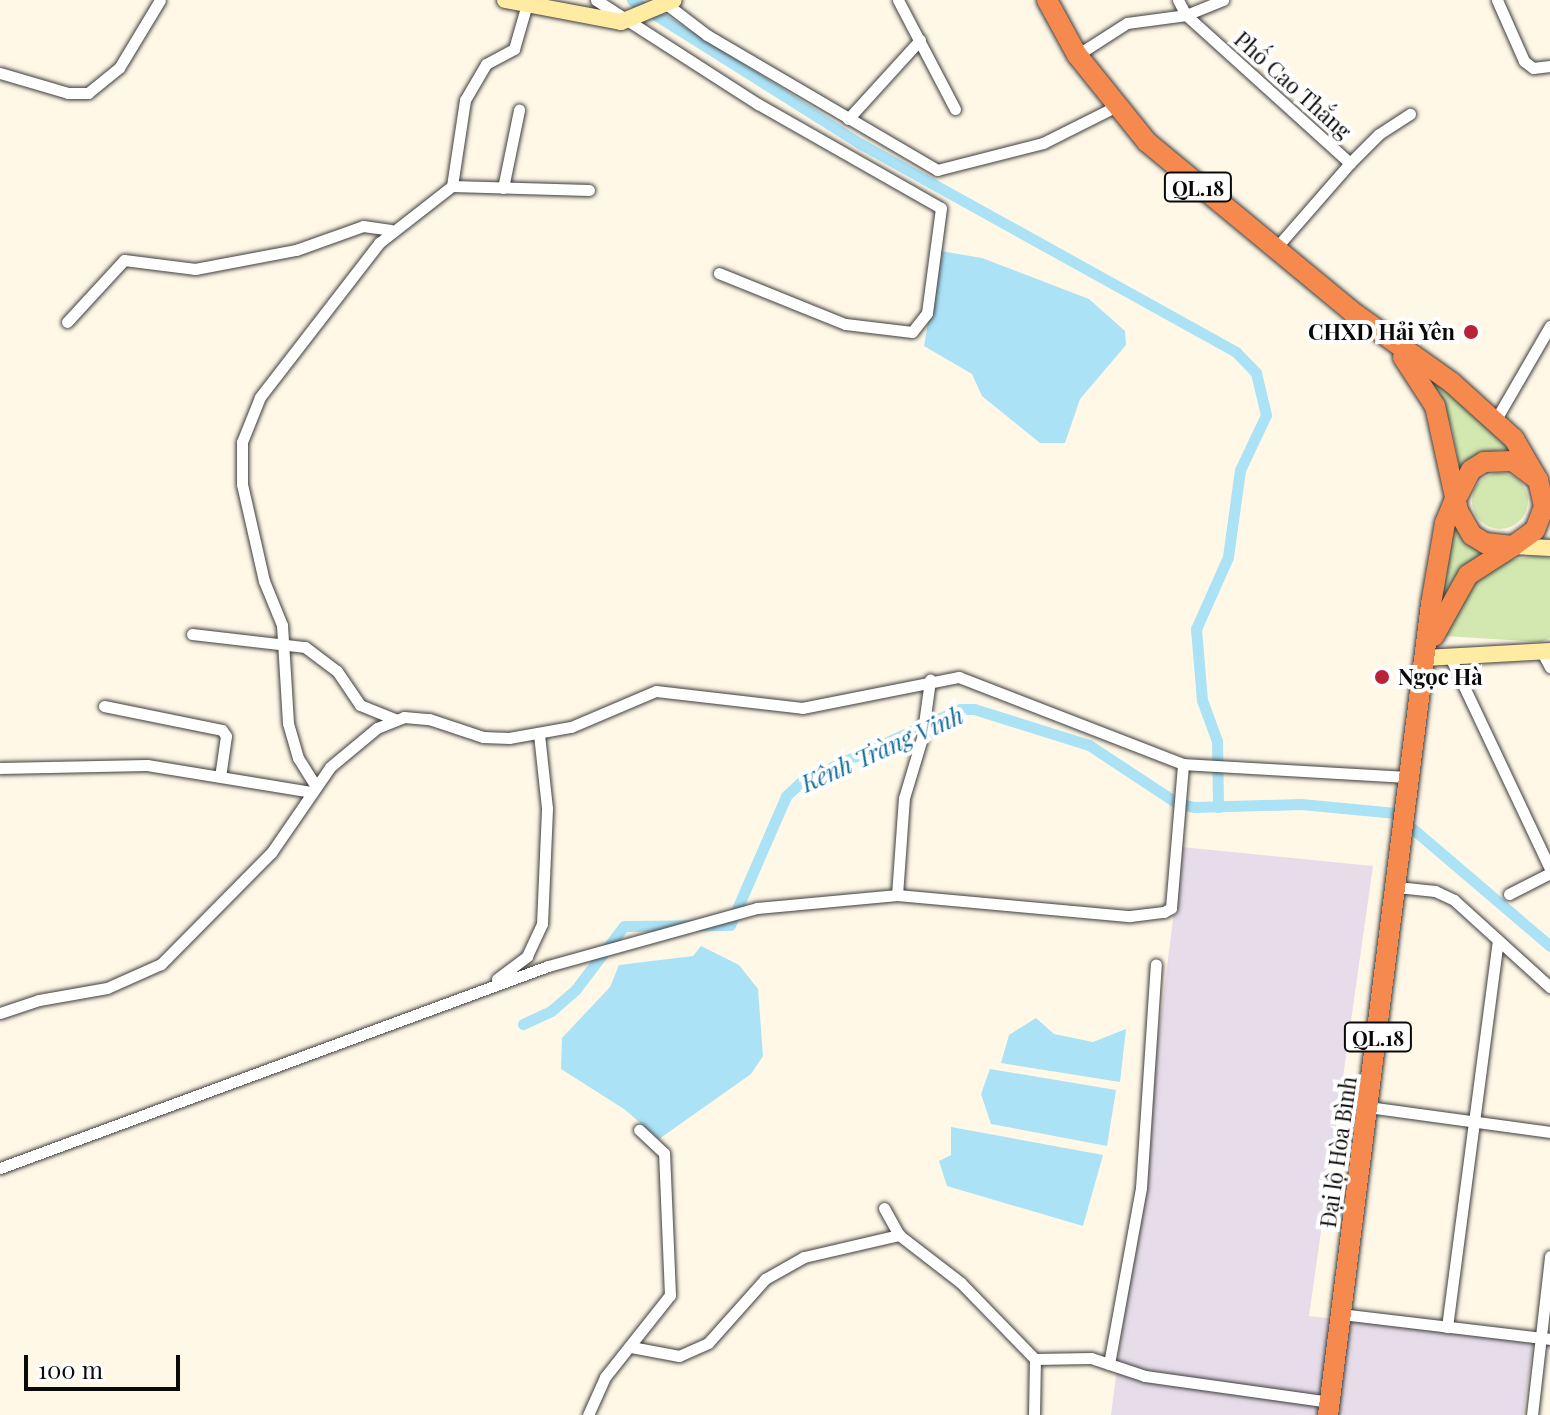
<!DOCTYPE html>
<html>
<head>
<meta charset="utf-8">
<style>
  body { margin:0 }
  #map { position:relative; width:1550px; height:1415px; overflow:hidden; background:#fff8e7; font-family:"Playfair Display",serif }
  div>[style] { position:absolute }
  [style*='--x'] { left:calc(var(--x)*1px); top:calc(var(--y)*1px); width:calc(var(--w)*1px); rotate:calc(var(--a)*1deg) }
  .industrial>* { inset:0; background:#e7ddea }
  .green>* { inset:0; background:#d3e8b1 }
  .round { border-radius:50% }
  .water>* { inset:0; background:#abe2f6 }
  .canal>* { height:11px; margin:-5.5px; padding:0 5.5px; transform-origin:5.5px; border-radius:5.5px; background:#abe2f6 }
  .roads { filter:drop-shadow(0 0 2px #3d3d3d) drop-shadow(0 0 2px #3d3d3d) }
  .street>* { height:11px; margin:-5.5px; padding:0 5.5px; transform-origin:5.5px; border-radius:5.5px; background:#fff }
  .secondary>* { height:16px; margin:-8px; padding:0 8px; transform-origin:8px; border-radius:8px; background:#ffeca2 }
  .highway>* { height:20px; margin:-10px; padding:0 10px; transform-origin:10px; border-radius:10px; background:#f68a4e }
  .dots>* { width:22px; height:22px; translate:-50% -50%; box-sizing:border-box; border:4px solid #fff; border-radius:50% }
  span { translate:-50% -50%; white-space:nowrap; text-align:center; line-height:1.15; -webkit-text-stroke:8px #fff; paint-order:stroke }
  .shield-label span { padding:2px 6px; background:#fff; border:2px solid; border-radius:6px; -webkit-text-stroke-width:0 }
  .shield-label { font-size:20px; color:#0a0a0a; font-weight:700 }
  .street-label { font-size:22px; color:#0a0a0a }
  .poi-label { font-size:22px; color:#0a0a0a; font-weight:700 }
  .right { translate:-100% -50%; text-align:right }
  .left { translate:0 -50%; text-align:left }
  .water-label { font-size:24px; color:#146d9b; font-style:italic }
  .scale { position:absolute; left:24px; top:1355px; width:156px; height:36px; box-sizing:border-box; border:4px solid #0a0a0a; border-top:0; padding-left:10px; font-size:24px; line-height:28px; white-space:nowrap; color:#0a0a0a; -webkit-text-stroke:6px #fff; paint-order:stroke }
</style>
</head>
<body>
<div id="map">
  <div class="industrial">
    <i style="clip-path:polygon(1182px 847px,1373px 866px,1309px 1316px,1533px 1342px,1523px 1415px,1111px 1415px)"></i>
  </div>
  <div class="green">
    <i style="clip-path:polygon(1429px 374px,1515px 448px,1495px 451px,1460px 469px,1452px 428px)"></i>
    <i class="round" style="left:1472px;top:473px;width:56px;height:56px"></i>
    <i style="clip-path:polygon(1452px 520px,1486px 552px,1460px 573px,1438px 608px)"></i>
    <i style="clip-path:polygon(1536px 556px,1550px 558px,1550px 638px,1541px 642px,1444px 636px,1473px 582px,1510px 560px)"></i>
  </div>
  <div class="water">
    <i style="clip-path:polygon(941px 251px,982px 258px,1089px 299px,1125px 331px,1126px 345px,1080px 399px,1065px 443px,1040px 443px,982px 396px,972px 374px,924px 346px)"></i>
    <i style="clip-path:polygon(701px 946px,739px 965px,758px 989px,763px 1056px,751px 1074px,659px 1139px,624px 1109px,561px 1069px,562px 1038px,610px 987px,619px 965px,693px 956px)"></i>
    <i style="clip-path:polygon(1036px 1018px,1054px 1034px,1093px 1042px,1126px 1029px,1120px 1082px,1001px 1063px,1009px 1035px)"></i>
    <i style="clip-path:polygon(990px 1069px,1116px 1090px,1107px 1146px,991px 1124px,981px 1094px)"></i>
    <i style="clip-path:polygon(951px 1127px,1103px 1155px,1083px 1226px,947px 1186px,939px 1161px,951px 1155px)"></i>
  </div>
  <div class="canal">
    <i style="--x:632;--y:0;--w:271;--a:32.2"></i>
    <i style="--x:861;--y:144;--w:429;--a:29"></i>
    <i style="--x:1236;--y:352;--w:29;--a:46"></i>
    <i style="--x:1256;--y:373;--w:43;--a:76.6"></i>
    <i style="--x:1266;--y:415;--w:61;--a:115.3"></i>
    <i style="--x:1240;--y:470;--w:88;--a:97.9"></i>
    <i style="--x:1228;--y:557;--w:79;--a:114"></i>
    <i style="--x:1196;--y:629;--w:71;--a:85.2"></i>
    <i style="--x:1202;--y:700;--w:44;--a:69.9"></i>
    <i style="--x:1217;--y:741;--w:66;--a:89.1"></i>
    <i style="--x:1413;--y:829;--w:180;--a:40.5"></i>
    <i style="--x:523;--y:1024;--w:31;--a:-25"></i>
    <i style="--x:551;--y:1011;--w:33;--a:-41"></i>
    <i style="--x:576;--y:989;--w:79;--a:-52.7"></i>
    <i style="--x:624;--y:926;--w:106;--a:-0.5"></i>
    <i style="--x:730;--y:925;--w:141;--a:-66.5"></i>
    <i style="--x:786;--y:796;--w:23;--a:-43"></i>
    <i style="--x:803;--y:780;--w:172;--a:-24.3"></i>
    <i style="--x:960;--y:709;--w:14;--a:0"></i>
    <i style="--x:974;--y:709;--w:121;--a:17.4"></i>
    <i style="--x:1089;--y:745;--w:105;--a:33.4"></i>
    <i style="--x:1177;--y:803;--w:18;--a:13"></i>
    <i style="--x:1195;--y:807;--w:106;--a:-1.6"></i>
    <i style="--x:1301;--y:804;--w:95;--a:5.4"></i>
  </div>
  <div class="roads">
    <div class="street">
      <i style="--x:596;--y:0;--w:193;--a:32.7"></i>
      <i style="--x:758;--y:104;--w:210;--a:29.6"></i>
      <i style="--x:941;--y:208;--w:106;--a:97.6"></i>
      <i style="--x:927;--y:313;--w:24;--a:128"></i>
      <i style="--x:912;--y:332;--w:67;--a:-173.2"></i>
      <i style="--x:845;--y:324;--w:136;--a:-158"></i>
      <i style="--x:661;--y:0;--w:58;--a:37.3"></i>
      <i style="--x:707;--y:35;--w:267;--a:30.4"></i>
      <i style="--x:937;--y:170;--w:109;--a:-14.3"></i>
      <i style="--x:1043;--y:143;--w:80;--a:-26.6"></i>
      <i style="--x:898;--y:0;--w:123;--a:62.4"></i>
      <i style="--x:1178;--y:0;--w:17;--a:62"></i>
      <i style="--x:1186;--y:15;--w:221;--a:42.1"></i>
      <i style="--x:1497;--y:0;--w:67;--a:66.1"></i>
      <i style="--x:1524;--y:61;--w:11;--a:38"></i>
      <i style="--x:1533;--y:68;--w:17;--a:-7"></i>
      <i style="--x:1077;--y:55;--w:59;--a:-32.6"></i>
      <i style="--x:1127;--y:23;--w:60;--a:-7.7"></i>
      <i style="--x:1186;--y:15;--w:40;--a:-22"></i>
      <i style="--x:0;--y:73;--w:71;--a:16.4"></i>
      <i style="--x:68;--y:93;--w:20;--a:0"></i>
      <i style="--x:88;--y:93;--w:40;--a:-39"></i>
      <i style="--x:119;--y:68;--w:79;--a:-58.9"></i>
      <i style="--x:848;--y:119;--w:107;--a:-47.7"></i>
      <i style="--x:452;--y:186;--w:137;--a:1.7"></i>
      <i style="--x:503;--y:188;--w:80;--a:-78.4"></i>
      <i style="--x:1275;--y:249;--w:114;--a:-48.9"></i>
      <i style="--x:1350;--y:163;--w:41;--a:-45"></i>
      <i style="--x:1379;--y:134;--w:37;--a:-33"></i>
      <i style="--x:67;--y:322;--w:84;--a:-47.4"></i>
      <i style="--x:124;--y:260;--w:72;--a:7.2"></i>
      <i style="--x:195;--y:269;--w:103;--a:-10.7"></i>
      <i style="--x:296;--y:250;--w:71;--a:-19.7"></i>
      <i style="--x:363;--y:226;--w:28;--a:8"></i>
      <i style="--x:1495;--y:421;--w:110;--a:-59.9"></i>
      <i style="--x:192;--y:634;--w:114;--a:6.6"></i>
      <i style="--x:305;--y:647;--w:40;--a:37"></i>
      <i style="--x:337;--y:671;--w:41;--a:55.9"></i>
      <i style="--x:360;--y:705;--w:37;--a:22"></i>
      <i style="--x:1543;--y:654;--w:15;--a:62"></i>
      <i style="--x:1450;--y:657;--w:234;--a:64.7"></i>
      <i style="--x:104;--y:706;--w:120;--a:11.5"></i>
      <i style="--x:222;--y:730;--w:7;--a:56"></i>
      <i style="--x:226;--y:736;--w:41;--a:98.3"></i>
      <i style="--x:0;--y:768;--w:147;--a:-1.2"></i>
      <i style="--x:147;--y:765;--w:166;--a:9.3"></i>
      <i style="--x:315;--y:785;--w:32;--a:-122"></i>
      <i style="--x:298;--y:758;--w:36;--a:-106"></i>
      <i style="--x:288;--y:723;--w:98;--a:-93.5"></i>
      <i style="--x:282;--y:625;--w:48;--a:-112.2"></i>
      <i style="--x:264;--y:581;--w:99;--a:-102.8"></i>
      <i style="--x:242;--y:484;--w:42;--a:-90"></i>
      <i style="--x:242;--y:442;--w:48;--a:-68.2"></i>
      <i style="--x:260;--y:397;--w:195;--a:-52.3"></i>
      <i style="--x:379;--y:243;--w:93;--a:-38"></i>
      <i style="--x:452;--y:186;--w:87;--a:-81.4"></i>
      <i style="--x:465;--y:100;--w:42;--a:-59.7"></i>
      <i style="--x:486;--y:64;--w:32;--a:-28"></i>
      <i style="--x:514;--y:49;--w:47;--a:-73.9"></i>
      <i style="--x:1397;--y:887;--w:38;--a:6"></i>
      <i style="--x:1435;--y:891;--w:21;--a:25"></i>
      <i style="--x:1454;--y:900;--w:130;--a:42.2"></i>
      <i style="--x:1509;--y:894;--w:46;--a:-27.1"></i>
      <i style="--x:897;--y:895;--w:97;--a:-85.9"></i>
      <i style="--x:904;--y:798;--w:63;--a:-73.3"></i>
      <i style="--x:922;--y:738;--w:59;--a:-82.1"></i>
      <i style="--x:497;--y:979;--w:38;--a:-37"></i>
      <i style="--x:527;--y:956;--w:35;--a:-65"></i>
      <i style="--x:542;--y:924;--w:116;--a:-87.5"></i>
      <i style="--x:547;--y:808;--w:74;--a:-96.2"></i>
      <i style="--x:0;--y:1013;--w:41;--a:-18.4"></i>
      <i style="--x:39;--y:1000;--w:69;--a:-10"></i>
      <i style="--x:107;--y:988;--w:59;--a:-24"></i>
      <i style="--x:161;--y:964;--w:156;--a:-45.3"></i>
      <i style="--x:271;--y:853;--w:104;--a:-55.5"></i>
      <i style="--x:330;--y:767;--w:61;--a:-39.7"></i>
      <i style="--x:377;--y:728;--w:29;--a:-22"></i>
      <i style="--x:404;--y:717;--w:25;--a:5"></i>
      <i style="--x:429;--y:719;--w:57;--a:18.4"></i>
      <i style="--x:483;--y:737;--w:26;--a:2"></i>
      <i style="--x:509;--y:738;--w:63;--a:-10.1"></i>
      <i style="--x:571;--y:727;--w:92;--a:-23"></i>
      <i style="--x:656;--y:691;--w:147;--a:6.6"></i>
      <i style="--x:802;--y:708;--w:160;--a:-11.2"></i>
      <i style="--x:959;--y:677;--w:240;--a:21.2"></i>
      <i style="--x:1183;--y:764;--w:228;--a:3.3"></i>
      <i style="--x:1368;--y:1107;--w:184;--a:7.8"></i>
      <i style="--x:0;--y:1168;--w:584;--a:-20.23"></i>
      <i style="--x:548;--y:966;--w:217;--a:-15.5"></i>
      <i style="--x:757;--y:908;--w:141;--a:-5.3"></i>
      <i style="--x:897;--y:895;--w:234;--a:5.2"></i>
      <i style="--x:1130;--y:916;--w:34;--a:-7"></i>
      <i style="--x:1164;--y:912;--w:8;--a:-30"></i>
      <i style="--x:1171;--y:908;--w:144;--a:-85.2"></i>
      <i style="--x:884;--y:1208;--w:31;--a:61"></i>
      <i style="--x:899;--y:1235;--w:78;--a:37.7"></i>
      <i style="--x:961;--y:1283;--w:106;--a:45.8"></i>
      <i style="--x:1035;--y:1359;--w:56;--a:-1"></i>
      <i style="--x:1091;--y:1358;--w:57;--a:18.4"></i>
      <i style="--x:1145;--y:1376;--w:187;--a:8"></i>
      <i style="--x:1341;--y:1314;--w:210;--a:6.8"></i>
      <i style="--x:1447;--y:1327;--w:390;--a:-82.5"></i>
      <i style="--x:631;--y:1347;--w:49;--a:10.6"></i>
      <i style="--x:679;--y:1356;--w:32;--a:-24"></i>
      <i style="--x:708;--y:1343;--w:86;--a:-48.3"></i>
      <i style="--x:765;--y:1279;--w:45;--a:-29.4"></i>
      <i style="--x:804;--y:1257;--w:98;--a:-13"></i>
      <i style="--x:1109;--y:1364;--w:179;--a:-79.7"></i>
      <i style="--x:1141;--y:1188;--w:224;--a:-86.2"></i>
      <i style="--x:588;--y:1415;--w:42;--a:-65.9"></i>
      <i style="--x:605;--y:1377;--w:105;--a:-51.6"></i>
      <i style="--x:670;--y:1295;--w:142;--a:-92.4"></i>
      <i style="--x:664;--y:1153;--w:34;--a:-137"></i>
      <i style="--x:1034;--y:1415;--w:56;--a:-89"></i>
      <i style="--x:1532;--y:1415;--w:160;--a:-83.5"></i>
    </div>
    <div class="secondary">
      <i style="--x:505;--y:0;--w:118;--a:10.7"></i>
      <i style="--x:621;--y:22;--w:57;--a:-22.5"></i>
      <i style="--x:1513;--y:546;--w:37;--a:3"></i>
      <i style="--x:1425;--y:658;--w:125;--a:-3.2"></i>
    </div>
    <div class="highway">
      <i style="--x:1047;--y:0;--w:63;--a:61.4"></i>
      <i style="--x:1077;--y:55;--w:112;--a:51.2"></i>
      <i style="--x:1147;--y:142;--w:265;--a:39.6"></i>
      <i style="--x:1351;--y:311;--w:123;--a:35.4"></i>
      <i style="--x:1451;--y:382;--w:85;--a:42.1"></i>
      <i style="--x:1514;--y:439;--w:48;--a:59.7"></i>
      <i style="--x:1403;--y:357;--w:59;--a:56.9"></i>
      <i style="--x:1435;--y:406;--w:107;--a:77.6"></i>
      <i style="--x:1458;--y:511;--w:28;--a:60"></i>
      <i style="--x:1472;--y:535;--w:15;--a:32"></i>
      <i style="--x:1485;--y:543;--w:28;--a:6"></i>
      <i style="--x:1513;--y:546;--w:27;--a:-36"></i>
      <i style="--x:1535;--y:530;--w:26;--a:-69"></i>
      <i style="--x:1544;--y:506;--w:27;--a:-103"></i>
      <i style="--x:1538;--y:480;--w:31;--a:-143"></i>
      <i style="--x:1513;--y:461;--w:29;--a:178"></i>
      <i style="--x:1484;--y:462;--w:15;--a:148"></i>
      <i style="--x:1471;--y:470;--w:28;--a:117"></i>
      <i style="--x:1434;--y:636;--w:70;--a:-60.9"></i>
      <i style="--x:1468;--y:575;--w:54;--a:-32.8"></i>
      <i style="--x:1328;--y:1415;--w:818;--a:-82.76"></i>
      <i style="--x:1431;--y:604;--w:82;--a:-80.2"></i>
      <i style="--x:1445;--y:523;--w:44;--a:-67.5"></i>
    </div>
  </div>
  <div class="dots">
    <i style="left:1471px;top:332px;background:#ba2238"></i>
    <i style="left:1382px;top:677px;background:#ba2238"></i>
  </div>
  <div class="shield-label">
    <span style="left:1198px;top:187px">QL.18</span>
    <span style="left:1378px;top:1037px">QL.18</span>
  </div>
  <div class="street-label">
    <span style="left:1293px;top:85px;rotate:42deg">Phố Cao Thắng</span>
    <span style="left:1338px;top:1152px;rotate:-82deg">Đại lộ Hòa Bình</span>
  </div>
  <div class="poi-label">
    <span class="right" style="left:1455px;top:332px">CHXD Hải Yên</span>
    <span class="left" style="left:1398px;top:677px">Ngọc Hà</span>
  </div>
  <div class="water-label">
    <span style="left:882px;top:749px;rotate:-24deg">Kênh Tràng Vinh</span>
  </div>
  <div class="scale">100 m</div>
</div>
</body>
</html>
